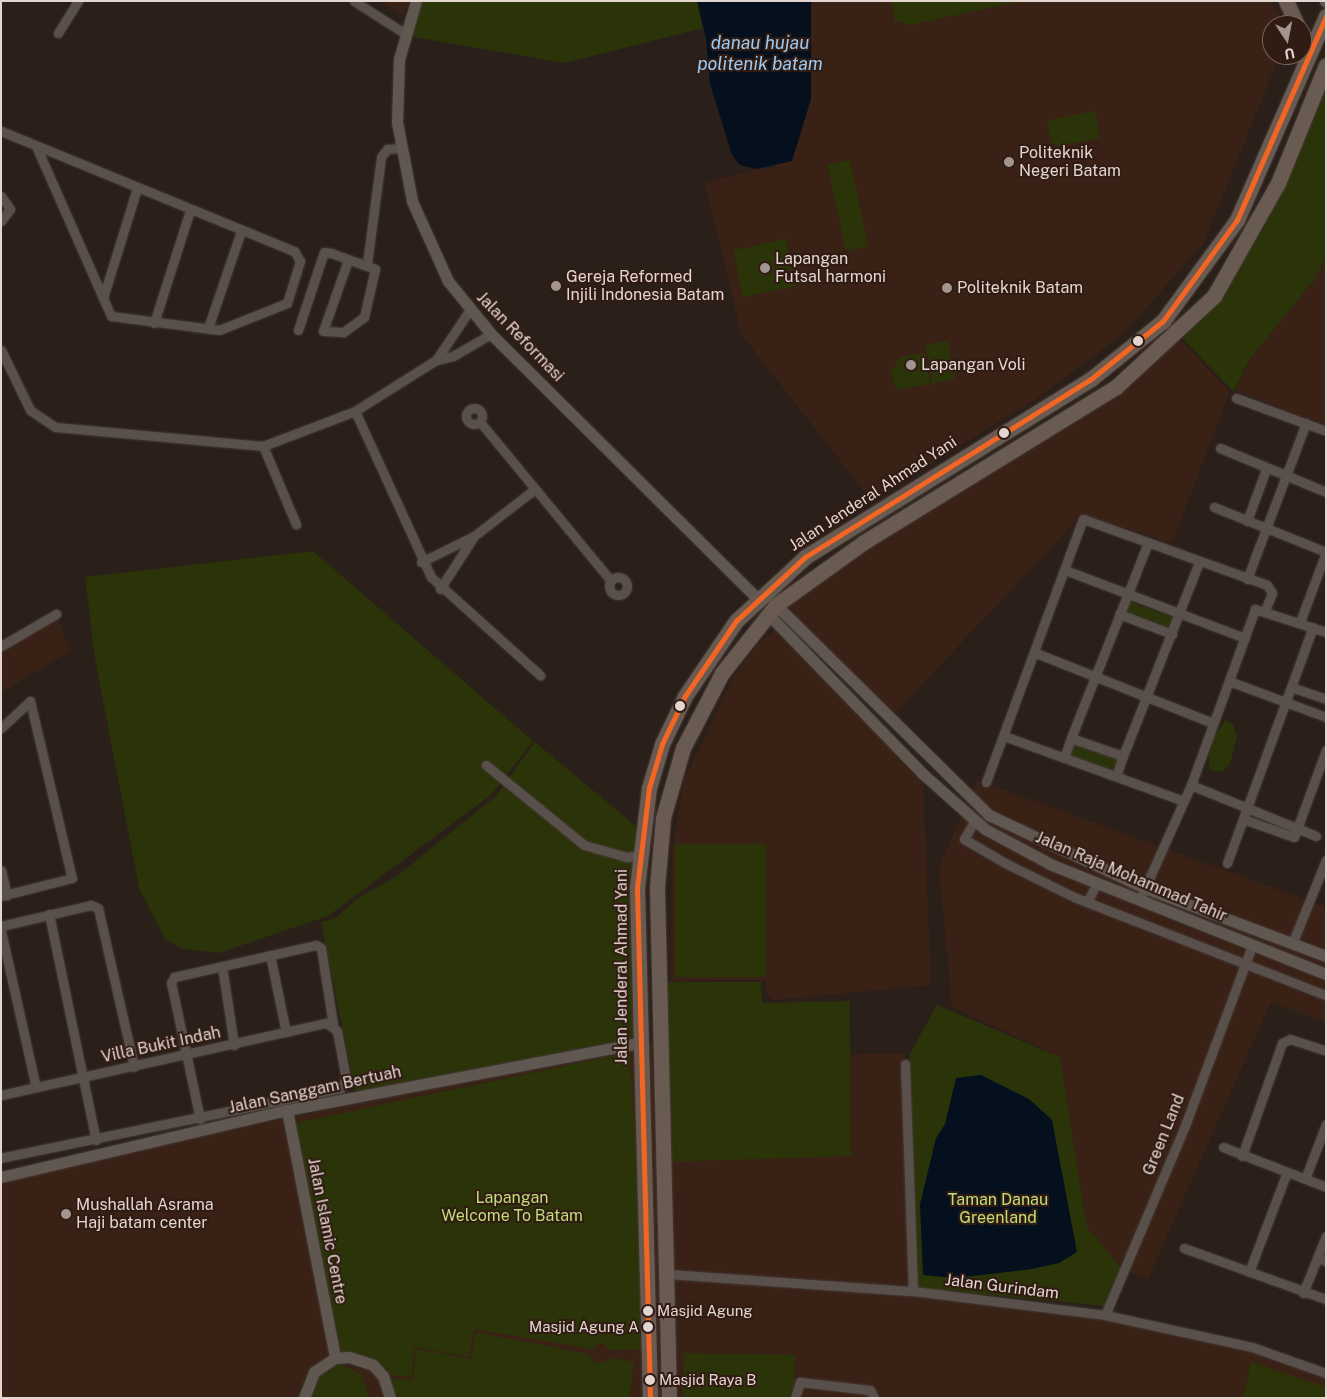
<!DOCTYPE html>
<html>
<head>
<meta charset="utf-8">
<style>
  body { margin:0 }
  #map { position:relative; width:1327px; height:1399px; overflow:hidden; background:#2a1f19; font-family:"Public Sans",sans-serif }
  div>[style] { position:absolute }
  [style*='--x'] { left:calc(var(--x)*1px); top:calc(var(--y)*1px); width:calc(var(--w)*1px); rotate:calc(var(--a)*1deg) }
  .built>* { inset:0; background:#3a2116 }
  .green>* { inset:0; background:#2b3309; transform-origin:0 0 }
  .water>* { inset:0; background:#05101e }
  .roads { filter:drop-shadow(0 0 1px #443a36) drop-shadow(0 0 1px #443a36) }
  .street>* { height:9px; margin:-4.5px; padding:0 4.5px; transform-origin:4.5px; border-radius:4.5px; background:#59504c }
  .street>.ring { margin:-4.5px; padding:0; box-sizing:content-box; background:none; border:9px solid #59504c; border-radius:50% }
  .secondary>* { height:11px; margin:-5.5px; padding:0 5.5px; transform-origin:5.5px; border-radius:5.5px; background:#605751 }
  .highway>* { height:15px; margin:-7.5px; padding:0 7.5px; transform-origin:7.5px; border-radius:7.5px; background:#695b51 }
  .bus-1>* { height:5px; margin:-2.5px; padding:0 2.5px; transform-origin:2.5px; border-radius:2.5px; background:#f26522 }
  .dots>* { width:14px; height:14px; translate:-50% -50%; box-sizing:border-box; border:2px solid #301c13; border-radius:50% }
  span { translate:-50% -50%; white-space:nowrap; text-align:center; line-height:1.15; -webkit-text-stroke:4px #301c13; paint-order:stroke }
  .bus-label { font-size:15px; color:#e3d5cf }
  .left { translate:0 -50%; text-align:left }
  .right { translate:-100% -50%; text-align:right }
  .poi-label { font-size:16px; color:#e3d5cf }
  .street-label { font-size:16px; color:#e3d5cf }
  .park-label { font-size:16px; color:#c1dd78 }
  .water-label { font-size:18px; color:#9bcaf5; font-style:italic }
  .frame { position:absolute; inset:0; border:2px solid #e3d5cf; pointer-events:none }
  .north { position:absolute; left:1262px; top:15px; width:50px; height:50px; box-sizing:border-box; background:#301c13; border:1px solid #78665e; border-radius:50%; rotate:169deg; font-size:14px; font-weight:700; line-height:20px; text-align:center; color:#e3d5cf }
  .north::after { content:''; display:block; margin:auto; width:18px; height:22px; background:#a2958f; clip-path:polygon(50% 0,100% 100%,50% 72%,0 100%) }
</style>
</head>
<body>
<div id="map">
  <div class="built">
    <i style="clip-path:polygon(378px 1px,409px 1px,403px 14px)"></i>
    <i style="clip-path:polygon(811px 1px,1271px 1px,1285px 25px,1272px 25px,1272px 55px,1280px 55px,1203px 244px,1124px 333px,1038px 398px,871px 500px,741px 334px,705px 183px,756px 169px,775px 168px,811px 99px)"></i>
    <i style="clip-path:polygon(1326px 256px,1326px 425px,1236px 391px,1249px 360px,1314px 280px)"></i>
    <i style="clip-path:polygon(1179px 338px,1230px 392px,1172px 543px,1083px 514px,895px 713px,784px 607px,826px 571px,1117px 391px)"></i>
    <i style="clip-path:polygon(56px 614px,70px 651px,1px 693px,1px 646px)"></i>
    <i style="clip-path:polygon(777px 629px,923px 779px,931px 985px,773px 1000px,767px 994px,765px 980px,671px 981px,672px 851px,684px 780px,734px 676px,759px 642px)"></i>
    <i style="clip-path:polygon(977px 780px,1326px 907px,1326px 1023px,1271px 1002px,1148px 1279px,1121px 1268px,1087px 1227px,1060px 1057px,952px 1007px,939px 867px)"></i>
    <i style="clip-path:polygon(687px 1036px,687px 1060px,905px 1053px,913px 1291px,1029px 1304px,1252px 1347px,1326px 1373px,1326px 1398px,1px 1398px,1px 1177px)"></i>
  </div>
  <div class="green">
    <i style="clip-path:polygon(420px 1px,697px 1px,703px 28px,564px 63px,408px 36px)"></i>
    <i style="clip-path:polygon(892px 1px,1023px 1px,909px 25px,894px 20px)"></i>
    <i style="clip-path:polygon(1326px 65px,1326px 256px,1314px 280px,1249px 360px,1234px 392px,1178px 334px,1237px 259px)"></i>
    <i style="clip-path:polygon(1095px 111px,1100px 138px,1058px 146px,1051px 142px,1047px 120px)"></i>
    <i style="left:850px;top:160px;width:88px;height:23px;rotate:78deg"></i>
    <i style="left:786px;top:239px;width:48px;height:54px;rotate:78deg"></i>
    <i style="left:948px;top:341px;width:39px;height:23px;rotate:80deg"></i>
    <i style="clip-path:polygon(925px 353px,930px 384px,897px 390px,890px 373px,900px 357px)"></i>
    <i style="clip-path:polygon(313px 551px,533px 741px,491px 795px,328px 916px,219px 953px,183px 949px,165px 939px,139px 888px,95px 659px,85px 577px)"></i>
    <i style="left:1128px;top:601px;width:49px;height:11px;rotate:20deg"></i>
    <i style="clip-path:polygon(1225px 720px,1233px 724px,1237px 737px,1230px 764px,1222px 772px,1209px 770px,1209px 746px)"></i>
    <i style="left:1073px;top:741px;width:50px;height:17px;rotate:19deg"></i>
    <i style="clip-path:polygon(535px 742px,637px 827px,630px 889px,634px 1038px,356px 1094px,321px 922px,336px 918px,358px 898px,397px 876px,495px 797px)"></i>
    <i style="left:766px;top:844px;width:133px;height:91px;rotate:90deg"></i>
    <i style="clip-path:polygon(663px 982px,761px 982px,762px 1003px,850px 1001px,851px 1156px,667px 1162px)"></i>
    <i style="clip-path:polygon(937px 1005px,1060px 1057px,1087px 1227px,1121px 1268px,1105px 1306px,915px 1288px,909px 1055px)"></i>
    <i style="clip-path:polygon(630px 1052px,646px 1349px,610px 1350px,603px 1343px,591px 1349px,474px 1329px,469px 1357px,414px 1347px,412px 1377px,376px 1374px,365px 1362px,329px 1353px,286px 1125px)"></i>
    <i style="clip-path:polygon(476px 1332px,588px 1354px,596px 1364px,613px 1358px,634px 1362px,629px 1398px,392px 1398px,387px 1378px,413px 1380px,416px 1349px,471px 1359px)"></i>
    <i style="left:684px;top:1353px;width:111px;height:45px;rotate:1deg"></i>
    <i style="clip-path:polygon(1251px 1362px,1326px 1387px,1326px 1398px,1243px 1398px)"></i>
    <i style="clip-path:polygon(327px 1363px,339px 1363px,361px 1374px,370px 1398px,297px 1398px,306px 1376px)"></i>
  </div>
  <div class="water">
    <i style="clip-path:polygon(697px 1px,811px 1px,811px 99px,792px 161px,756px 169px,740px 165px,732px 155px,710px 84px,706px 38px)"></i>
    <i style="clip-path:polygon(981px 1075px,1029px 1099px,1052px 1120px,1077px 1252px,1059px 1263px,1032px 1269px,956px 1278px,923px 1275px,920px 1204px,936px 1138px,945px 1124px,956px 1078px)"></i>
  </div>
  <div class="roads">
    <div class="street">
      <i style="--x:354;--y:1;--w:59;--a:32.6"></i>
      <i style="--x:58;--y:33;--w:38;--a:-58"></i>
      <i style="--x:1;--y:131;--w:317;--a:22.3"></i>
      <i style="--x:294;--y:251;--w:12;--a:59"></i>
      <i style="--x:300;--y:261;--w:44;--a:107.2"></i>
      <i style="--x:287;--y:303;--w:73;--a:158.3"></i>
      <i style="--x:219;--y:330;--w:109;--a:-172.6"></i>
      <i style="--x:111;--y:316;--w:184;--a:-113.8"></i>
      <i style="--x:1;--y:196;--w:16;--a:55"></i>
      <i style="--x:10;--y:209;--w:15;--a:127"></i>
      <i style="--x:367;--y:264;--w:108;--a:-82.5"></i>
      <i style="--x:381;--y:157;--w:10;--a:-53"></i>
      <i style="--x:387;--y:149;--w:14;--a:-4"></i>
      <i style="--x:103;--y:298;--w:115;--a:-72.8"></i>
      <i style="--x:154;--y:323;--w:119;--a:-72.3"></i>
      <i style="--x:208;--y:328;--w:102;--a:-71.2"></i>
      <i style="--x:298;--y:330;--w:82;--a:-71.6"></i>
      <i style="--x:324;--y:252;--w:7;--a:8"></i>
      <i style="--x:331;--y:253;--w:47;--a:20"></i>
      <i style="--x:375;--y:269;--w:49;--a:102.9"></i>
      <i style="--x:364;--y:317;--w:26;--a:144"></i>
      <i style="--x:343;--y:332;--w:20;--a:-177"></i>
      <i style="--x:323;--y:331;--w:75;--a:-70.6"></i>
      <i style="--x:1;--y:350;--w:67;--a:64.2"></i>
      <i style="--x:30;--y:410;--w:30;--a:34"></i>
      <i style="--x:55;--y:427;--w:209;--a:5.2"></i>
      <i style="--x:263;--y:446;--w:98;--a:-20.8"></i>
      <i style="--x:355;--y:411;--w:96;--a:-32.2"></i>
      <i style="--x:436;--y:360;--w:17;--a:-13"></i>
      <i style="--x:453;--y:356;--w:44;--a:-30.1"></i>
      <i style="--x:436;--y:360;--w:59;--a:-56"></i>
      <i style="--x:1236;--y:398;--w:96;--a:20.1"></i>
      <i class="ring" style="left:466px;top:408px;width:7px;height:7px"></i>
      <i style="--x:355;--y:411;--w:183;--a:65.4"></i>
      <i style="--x:431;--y:577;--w:147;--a:42"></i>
      <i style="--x:480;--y:422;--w:206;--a:50.5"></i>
      <i style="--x:263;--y:446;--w:85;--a:67.1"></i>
      <i style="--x:1220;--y:448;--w:115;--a:22.5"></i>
      <i style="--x:1214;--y:507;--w:121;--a:21.9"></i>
      <i style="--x:1247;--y:521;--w:55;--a:-69.9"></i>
      <i style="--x:474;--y:536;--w:77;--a:-37.6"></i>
      <i style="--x:421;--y:562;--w:59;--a:-26.1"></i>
      <i style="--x:474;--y:536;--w:63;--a:122.7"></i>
      <i style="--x:1065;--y:570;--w:192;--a:20.7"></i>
      <i class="ring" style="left:609px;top:577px;width:9px;height:9px"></i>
      <i style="--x:1247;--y:579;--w:167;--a:-69.3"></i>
      <i style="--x:1119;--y:614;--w:57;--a:20.7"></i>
      <i style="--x:1300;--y:622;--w:75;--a:-69.6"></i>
      <i style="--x:1;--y:646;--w:64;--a:-30.2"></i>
      <i style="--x:1036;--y:653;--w:190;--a:21.6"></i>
      <i style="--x:1229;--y:681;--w:103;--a:20.4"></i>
      <i style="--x:1291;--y:687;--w:37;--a:19"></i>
      <i style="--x:1;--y:728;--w:40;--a:-43"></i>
      <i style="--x:30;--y:701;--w:182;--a:76.7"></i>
      <i style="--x:72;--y:878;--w:73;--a:165.8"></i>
      <i style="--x:1004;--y:736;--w:191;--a:19.9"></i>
      <i style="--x:1071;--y:738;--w:210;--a:-68.5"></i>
      <i style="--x:1123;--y:756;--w:208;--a:-68.6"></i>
      <i style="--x:1064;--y:758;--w:21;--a:-71"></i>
      <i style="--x:1071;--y:738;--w:55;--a:19.1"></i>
      <i style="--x:1123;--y:756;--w:21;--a:109"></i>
      <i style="--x:486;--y:765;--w:127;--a:39.2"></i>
      <i style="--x:584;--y:845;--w:45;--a:15.6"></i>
      <i style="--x:627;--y:857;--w:13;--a:-9"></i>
      <i style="--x:986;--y:782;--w:280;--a:-69.8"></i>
      <i style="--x:1083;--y:519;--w:195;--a:19.7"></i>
      <i style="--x:1267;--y:585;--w:9;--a:58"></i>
      <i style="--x:1272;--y:593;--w:18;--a:112"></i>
      <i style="--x:1191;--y:785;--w:135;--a:22.2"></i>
      <i style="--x:1243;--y:819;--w:54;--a:19.4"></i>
      <i style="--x:1294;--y:837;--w:93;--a:-69.8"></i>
      <i style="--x:975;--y:820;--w:22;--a:120"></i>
      <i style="--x:964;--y:839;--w:48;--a:30.3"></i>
      <i style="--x:1005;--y:863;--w:77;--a:26.2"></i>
      <i style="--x:1074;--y:897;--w:270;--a:21.3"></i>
      <i style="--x:1227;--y:863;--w:251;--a:-70"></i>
      <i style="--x:1;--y:870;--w:26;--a:77"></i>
      <i style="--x:1140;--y:899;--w:125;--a:-65.9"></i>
      <i style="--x:1191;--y:785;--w:187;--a:-70"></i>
      <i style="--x:1255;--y:609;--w:75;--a:17.9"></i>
      <i style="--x:1087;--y:902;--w:21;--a:-62"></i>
      <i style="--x:49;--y:914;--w:231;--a:78.3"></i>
      <i style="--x:1;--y:926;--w:92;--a:-13.1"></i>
      <i style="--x:91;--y:905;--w:8;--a:23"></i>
      <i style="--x:98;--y:908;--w:163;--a:77.2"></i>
      <i style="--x:1;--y:931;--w:160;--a:77.4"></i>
      <i style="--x:1292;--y:944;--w:91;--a:-68"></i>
      <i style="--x:270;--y:955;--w:79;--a:78.3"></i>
      <i style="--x:222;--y:966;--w:80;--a:81.4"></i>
      <i style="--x:905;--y:1064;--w:227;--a:88"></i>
      <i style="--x:1;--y:1095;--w:334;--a:-12.5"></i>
      <i style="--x:327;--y:1023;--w:13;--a:39"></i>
      <i style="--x:337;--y:1031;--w:49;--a:79.4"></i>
      <i style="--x:346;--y:1079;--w:10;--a:119"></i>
      <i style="--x:341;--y:1088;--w:347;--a:168.4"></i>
      <i style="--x:200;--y:1119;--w:139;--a:-102"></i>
      <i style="--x:171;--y:983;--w:7;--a:-63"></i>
      <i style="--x:174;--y:977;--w:146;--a:-12.7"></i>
      <i style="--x:316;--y:945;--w:6;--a:31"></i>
      <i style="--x:321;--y:948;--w:78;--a:81.1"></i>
      <i style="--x:1223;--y:1147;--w:110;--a:21.2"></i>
      <i style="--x:1242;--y:1156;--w:120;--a:-70.5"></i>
      <i style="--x:1282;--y:1043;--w:9;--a:-27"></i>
      <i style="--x:1290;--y:1039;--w:38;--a:18"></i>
      <i style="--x:1305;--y:1179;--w:59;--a:-69.1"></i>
      <i style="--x:1326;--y:1236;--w:24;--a:112"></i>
      <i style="--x:1317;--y:1258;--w:9;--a:18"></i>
      <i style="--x:1184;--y:1248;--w:151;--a:19.8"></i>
      <i style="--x:1249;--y:1272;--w:107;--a:-69.2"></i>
      <i style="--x:668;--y:1274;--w:246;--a:4"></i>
      <i style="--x:913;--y:1291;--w:193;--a:7.1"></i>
      <i style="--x:1105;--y:1315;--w:150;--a:12.3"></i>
      <i style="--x:1252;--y:1347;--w:78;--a:19.4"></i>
      <i style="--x:1303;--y:1293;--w:38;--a:-68"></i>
      <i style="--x:1105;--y:1315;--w:208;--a:-67.1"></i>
      <i style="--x:1186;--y:1123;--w:189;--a:-69.6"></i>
      <i style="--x:795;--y:1398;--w:17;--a:-73"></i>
      <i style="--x:800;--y:1382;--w:70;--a:6.5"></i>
      <i style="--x:870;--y:1390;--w:9;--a:63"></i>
    </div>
    <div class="secondary">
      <i style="--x:416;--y:1;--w:60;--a:106.3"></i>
      <i style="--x:399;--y:59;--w:63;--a:91.8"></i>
      <i style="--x:397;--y:122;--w:80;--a:79.2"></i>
      <i style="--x:412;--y:201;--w:88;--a:65.8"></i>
      <i style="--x:448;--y:281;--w:68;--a:50.9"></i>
      <i style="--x:491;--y:334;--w:375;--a:44.8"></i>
      <i style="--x:1325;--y:1;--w:1;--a:45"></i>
      <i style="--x:776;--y:605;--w:299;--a:44.6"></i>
      <i style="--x:989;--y:815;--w:172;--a:25.1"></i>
      <i style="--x:1145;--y:888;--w:193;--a:20.6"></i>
      <i style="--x:769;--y:615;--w:221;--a:45.9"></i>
      <i style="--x:923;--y:774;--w:83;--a:41.6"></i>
      <i style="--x:985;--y:829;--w:76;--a:28.2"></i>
      <i style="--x:1052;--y:865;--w:295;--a:21.7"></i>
      <i style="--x:287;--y:1110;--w:253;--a:79"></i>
      <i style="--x:1;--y:1177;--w:294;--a:-13.2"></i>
      <i style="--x:287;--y:1110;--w:357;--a:-10.8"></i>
      <i style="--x:304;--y:1398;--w:28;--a:-69"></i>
      <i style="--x:314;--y:1372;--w:25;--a:-34"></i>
      <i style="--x:335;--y:1358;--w:14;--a:-4"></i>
      <i style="--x:349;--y:1357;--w:25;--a:18"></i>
      <i style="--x:373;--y:1365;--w:15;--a:48"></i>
      <i style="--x:383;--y:1376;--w:23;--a:72"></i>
    </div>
    <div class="highway">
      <i style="--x:1286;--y:1;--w:26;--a:65"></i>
      <i style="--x:650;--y:1398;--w:510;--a:-91.46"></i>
      <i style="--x:637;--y:888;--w:101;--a:-83.2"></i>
      <i style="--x:649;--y:788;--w:46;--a:-73.5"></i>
      <i style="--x:662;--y:744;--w:53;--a:-64.4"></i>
      <i style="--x:685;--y:696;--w:91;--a:-55.8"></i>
      <i style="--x:736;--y:621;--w:94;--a:-42.8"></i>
      <i style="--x:805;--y:557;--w:337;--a:-31.9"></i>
      <i style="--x:1091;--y:379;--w:92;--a:-38.9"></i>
      <i style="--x:1163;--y:321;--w:125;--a:-53.8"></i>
      <i style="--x:1237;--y:220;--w:223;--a:-66.4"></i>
      <i style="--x:669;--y:1398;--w:511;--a:-91.35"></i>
      <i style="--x:657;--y:887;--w:69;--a:-85"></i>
      <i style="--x:663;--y:818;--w:73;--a:-74.1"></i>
      <i style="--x:683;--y:748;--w:85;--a:-62.5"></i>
      <i style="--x:722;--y:673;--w:87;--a:-51.5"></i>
      <i style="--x:776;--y:605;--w:108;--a:-35.6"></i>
      <i style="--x:864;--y:542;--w:296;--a:-31.6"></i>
      <i style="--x:1116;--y:387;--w:134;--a:-42.9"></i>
      <i style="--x:1214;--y:296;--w:130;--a:-60.5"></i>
      <i style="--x:1278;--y:183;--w:127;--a:-67.9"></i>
    </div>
  </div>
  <div class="bus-1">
    <i style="--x:650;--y:1398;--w:510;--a:-91.46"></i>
    <i style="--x:637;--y:888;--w:101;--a:-83.2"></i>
    <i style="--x:649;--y:788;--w:46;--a:-73.5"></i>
    <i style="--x:662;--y:744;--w:53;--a:-64.4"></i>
    <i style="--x:685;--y:696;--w:91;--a:-55.8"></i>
    <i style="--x:736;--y:621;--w:94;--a:-42.8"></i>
    <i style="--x:805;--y:557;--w:337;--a:-31.9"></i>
    <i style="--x:1091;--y:379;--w:92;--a:-38.9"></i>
    <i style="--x:1163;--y:321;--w:125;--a:-53.8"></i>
    <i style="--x:1237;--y:220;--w:223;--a:-66.4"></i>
  </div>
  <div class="dots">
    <i style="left:1009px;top:162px;background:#a2958f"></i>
    <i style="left:765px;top:268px;background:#a2958f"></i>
    <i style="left:556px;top:286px;background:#a2958f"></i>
    <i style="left:947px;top:288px;background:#a2958f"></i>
    <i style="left:1138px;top:341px;background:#e3d5cf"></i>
    <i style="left:911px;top:365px;background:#a2958f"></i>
    <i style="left:1004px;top:433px;background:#e3d5cf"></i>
    <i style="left:680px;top:706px;background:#e3d5cf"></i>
    <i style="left:66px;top:1214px;background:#a2958f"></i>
    <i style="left:648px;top:1311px;background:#e3d5cf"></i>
    <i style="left:648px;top:1327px;background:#e3d5cf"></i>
    <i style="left:650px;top:1380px;background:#e3d5cf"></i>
  </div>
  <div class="bus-label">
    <span class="left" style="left:657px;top:1311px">Masjid Agung</span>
    <span class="right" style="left:639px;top:1327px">Masjid Agung A</span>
    <span class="left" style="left:659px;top:1380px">Masjid Raya B</span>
  </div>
  <div class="poi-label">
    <span class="left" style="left:1019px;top:162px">Politeknik<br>Negeri Batam</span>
    <span class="left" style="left:775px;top:268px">Lapangan<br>Futsal harmoni</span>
    <span class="left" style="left:566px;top:286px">Gereja Reformed<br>Injili Indonesia Batam</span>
    <span class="left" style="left:957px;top:288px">Politeknik Batam</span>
    <span class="left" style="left:921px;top:365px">Lapangan Voli</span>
    <span class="left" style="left:76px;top:1214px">Mushallah Asrama<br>Haji batam center</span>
  </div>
  <div class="street-label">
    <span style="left:520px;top:337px;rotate:46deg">Jalan Reformasi</span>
    <span style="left:873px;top:494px;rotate:-33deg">Jalan Jenderal Ahmad Yani</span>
    <span style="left:1131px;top:877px;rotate:23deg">Jalan Raja Mohammad Tahir</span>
    <span style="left:622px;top:967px;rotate:-90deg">Jalan Jenderal Ahmad Yani</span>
    <span style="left:161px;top:1045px;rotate:-12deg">Villa Bukit Indah</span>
    <span style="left:315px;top:1090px;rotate:-12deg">Jalan Sanggam Bertuah</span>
    <span style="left:1164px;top:1135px;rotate:-68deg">Green Land</span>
    <span style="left:327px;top:1231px;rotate:79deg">Jalan Islamic Centre</span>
    <span style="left:1002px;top:1287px;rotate:7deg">Jalan Gurindam</span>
  </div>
  <div class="park-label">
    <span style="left:512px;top:1207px">Lapangan<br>Welcome To Batam</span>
    <span style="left:998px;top:1209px">Taman Danau<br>Greenland</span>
  </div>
  <div class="water-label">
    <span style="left:760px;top:54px">danau hujau<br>politenik batam</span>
  </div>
  <div class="frame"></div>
  <div class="north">U</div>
</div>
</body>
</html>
